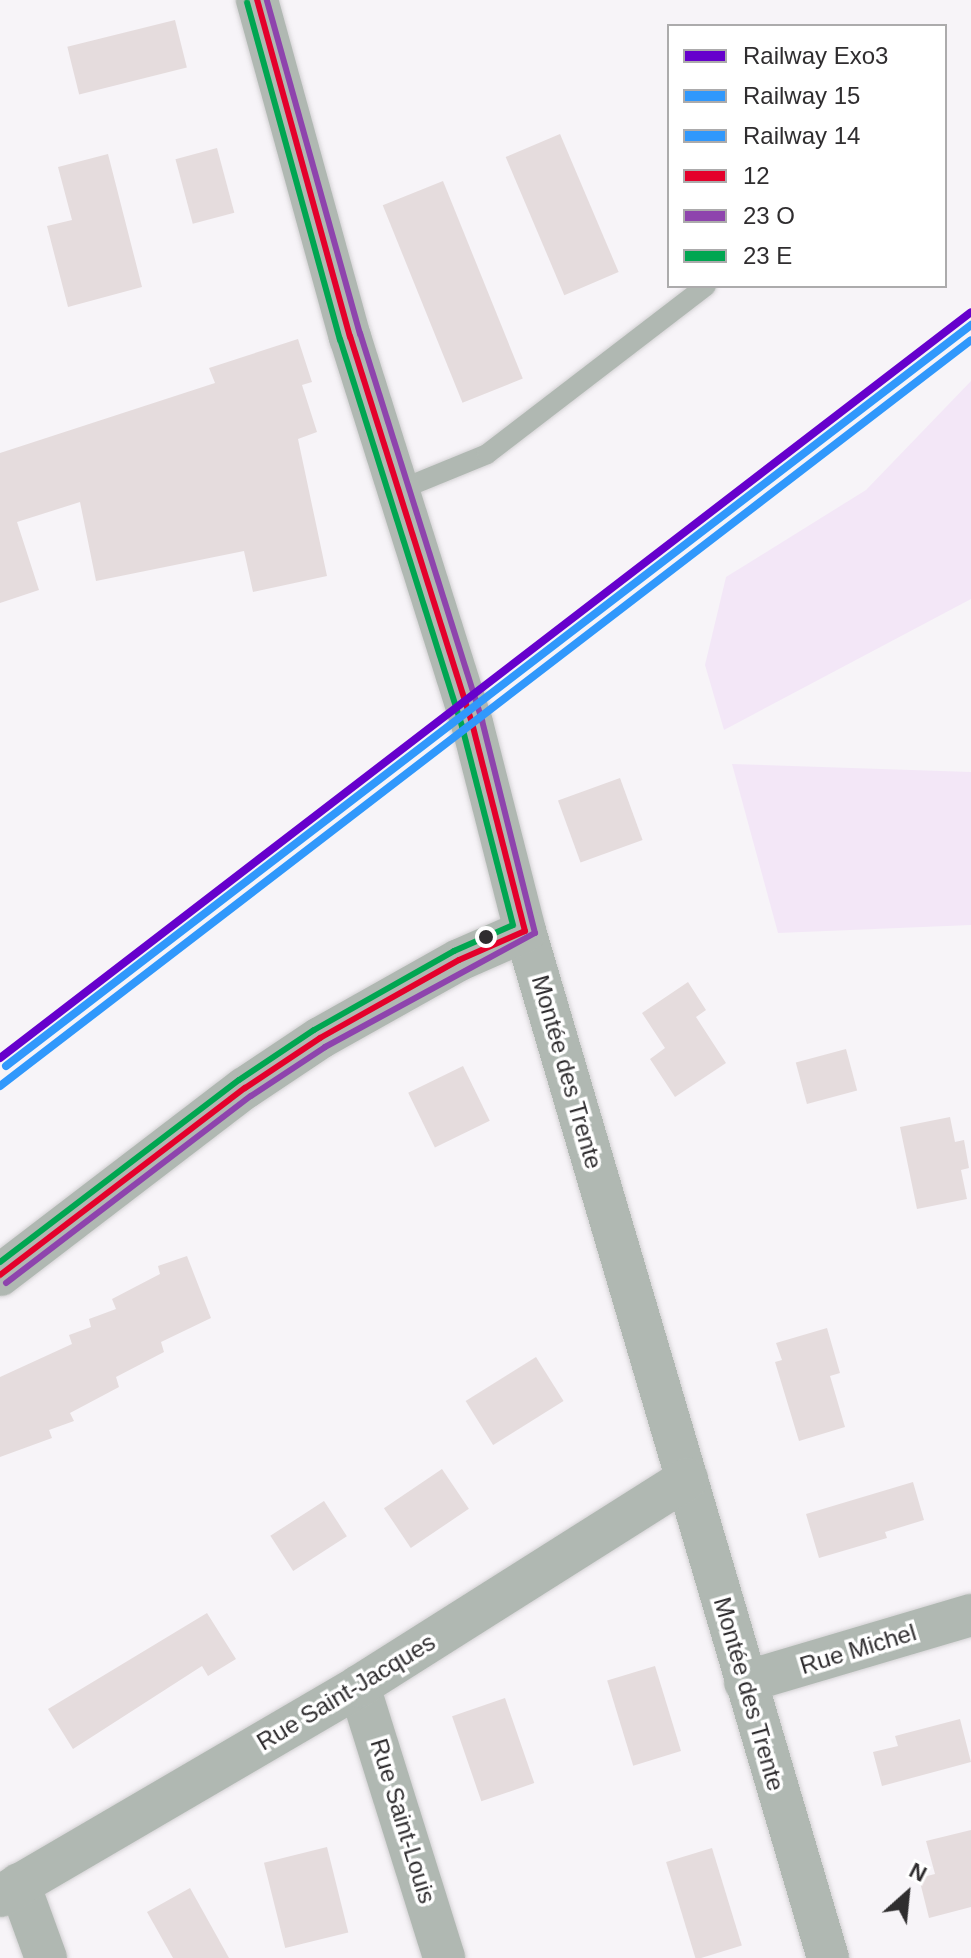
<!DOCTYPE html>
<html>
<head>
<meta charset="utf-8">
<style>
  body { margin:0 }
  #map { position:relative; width:971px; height:1958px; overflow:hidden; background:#f7f4f8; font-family:Helvetica,sans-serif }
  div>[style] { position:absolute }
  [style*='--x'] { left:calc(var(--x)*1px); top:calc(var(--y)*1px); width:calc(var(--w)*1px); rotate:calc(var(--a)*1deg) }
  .green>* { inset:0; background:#f3e7f7 }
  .building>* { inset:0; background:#e5dcdd; transform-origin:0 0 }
  .roads { filter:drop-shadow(0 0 2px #d3d1d3) drop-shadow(0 0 2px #d3d1d3) }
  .service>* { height:20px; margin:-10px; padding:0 10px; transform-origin:10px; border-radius:10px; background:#b0b8b2 }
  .minor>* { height:42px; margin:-21px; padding:0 21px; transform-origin:21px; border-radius:21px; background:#b0b8b2 }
  .bus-1>* { height:6px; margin:-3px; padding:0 3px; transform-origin:3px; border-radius:3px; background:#e4002b }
  .bus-2>* { height:6px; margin:-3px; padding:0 3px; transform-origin:3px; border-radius:3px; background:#8e44ad }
  .bus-3>* { height:6px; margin:-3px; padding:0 3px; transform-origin:3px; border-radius:3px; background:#00a651 }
  .rail-1>* { height:8px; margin:-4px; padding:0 4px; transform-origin:4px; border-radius:4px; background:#60c }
  .rail-2>* { height:8px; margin:-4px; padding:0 4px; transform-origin:4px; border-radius:4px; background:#3098fc }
  .rail-3>* { height:8px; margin:-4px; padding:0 4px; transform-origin:4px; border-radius:4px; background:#3098fc }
  .dots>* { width:22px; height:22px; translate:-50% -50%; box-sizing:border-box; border:4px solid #fff; border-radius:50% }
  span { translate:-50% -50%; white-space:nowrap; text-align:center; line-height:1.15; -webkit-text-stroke:7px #fff; paint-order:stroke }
  .street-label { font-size:24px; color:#2f2d2f }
  .legend { position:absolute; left:667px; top:24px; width:280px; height:264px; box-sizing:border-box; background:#fff; border:2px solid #acabac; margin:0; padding:10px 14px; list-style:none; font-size:24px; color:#2f2d2f }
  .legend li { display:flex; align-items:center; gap:16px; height:40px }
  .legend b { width:40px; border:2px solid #acabac }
  .north { position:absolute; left:867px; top:1854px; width:80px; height:80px; -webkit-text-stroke:6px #fff; paint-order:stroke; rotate:27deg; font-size:22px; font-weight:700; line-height:32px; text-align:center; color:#2f2d2f }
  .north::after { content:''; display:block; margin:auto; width:28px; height:36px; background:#2f2d2f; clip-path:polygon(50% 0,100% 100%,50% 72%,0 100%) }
</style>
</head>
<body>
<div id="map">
  <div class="green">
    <i style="clip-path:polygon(971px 381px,971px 599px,724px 730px,705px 665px,726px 577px,866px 490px)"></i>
    <i style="clip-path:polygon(732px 764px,971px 772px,971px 925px,778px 933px)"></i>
  </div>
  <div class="building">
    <i style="left:175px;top:20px;width:49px;height:111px;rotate:76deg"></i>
    <i style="left:560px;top:134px;width:150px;height:59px;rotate:67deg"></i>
    <i style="left:217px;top:148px;width:67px;height:43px;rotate:75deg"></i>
    <i style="clip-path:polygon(108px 154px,142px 287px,68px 307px,47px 226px,72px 220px,58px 167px)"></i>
    <i style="left:443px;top:181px;width:213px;height:65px;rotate:68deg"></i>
    <i style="clip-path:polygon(298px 339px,312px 382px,302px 385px,317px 432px,298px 439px,327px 576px,253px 592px,244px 551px,96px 581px,80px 502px,17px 522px,39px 590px,0 603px,0 453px,215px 383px,209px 368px)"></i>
    <i style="left:620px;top:778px;width:66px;height:66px;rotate:70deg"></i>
    <i style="clip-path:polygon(688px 982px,706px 1010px,696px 1017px,726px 1063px,675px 1097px,650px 1059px,665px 1048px,642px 1013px)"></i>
    <i style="left:846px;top:1049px;width:43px;height:52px;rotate:75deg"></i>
    <i style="left:463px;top:1066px;width:61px;height:61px;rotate:64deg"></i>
    <i style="clip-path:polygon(950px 1117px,955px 1142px,964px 1140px,969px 1168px,961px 1170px,967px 1199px,917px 1209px,900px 1127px)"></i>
    <i style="clip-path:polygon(187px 1256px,211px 1318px,161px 1342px,164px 1352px,116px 1377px,119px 1387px,70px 1413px,74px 1421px,49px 1430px,52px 1438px,0 1457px,0 1377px,72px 1344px,69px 1335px,91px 1327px,89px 1319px,116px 1309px,112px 1299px,160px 1274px,158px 1266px)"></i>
    <i style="clip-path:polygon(827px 1328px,840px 1373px,830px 1376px,845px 1427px,799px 1441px,775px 1362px,782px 1360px,776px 1343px)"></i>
    <i style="left:536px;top:1357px;width:52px;height:83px;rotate:58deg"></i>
    <i style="left:442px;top:1469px;width:48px;height:70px;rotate:56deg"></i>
    <i style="clip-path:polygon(913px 1482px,924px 1520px,885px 1532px,887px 1538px,819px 1558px,806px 1514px)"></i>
    <i style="left:324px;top:1501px;width:42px;height:64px;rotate:57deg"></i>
    <i style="clip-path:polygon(207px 1613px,236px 1659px,208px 1676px,202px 1666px,73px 1749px,48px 1709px)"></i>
    <i style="left:655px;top:1666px;width:89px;height:50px;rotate:73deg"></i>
    <i style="left:505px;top:1698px;width:90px;height:56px;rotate:71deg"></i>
    <i style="clip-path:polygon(960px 1719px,971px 1762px,882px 1786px,873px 1752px,898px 1746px,895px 1736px)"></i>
    <i style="clip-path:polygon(971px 1830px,971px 1907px,929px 1918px,919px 1878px,935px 1874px,926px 1841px)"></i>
    <i style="left:327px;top:1847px;width:88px;height:65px;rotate:76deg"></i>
    <i style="left:712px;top:1848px;width:102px;height:48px;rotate:73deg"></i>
    <i style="clip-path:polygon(190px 1888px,229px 1958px,173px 1958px,147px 1912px)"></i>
  </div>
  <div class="roads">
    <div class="service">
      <i style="--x:397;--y:491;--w:97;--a:-22.3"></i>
      <i style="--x:487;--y:454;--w:276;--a:-37.5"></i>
    </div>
    <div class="minor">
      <i style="--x:257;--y:0;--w:350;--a:74.6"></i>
      <i style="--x:350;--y:337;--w:405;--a:72.5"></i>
      <i style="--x:472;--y:723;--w:215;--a:75.7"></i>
      <i style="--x:525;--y:931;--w:1071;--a:73.56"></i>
      <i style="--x:0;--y:1275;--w:308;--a:-37.4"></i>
      <i style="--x:245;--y:1088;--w:90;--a:-33.7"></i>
      <i style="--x:320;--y:1038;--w:159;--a:-29.3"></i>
      <i style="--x:459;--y:960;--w:72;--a:-23.7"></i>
      <i style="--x:745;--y:1682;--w:236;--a:-16.5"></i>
      <i style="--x:359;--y:1686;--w:285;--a:72.6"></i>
      <i style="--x:19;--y:1884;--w:79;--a:70"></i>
      <i style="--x:0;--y:1896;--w:416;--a:-30.3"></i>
      <i style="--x:359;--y:1686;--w:388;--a:-32.3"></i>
    </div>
  </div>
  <div class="bus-1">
    <i style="--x:0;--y:1275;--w:308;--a:-37.4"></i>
    <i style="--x:245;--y:1088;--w:90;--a:-33.7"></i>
    <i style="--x:320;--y:1038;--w:159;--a:-29.3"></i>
    <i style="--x:459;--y:960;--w:72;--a:-23.7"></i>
    <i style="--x:525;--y:931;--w:215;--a:-104.3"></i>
    <i style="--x:472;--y:723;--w:405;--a:-107.5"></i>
    <i style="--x:350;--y:337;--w:350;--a:-105.4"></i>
  </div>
  <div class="bus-2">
    <i style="--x:6;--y:1283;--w:308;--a:-37.4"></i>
    <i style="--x:251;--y:1096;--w:89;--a:-33.5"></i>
    <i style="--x:325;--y:1047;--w:239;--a:-28.5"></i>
    <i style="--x:535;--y:933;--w:219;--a:-104"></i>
    <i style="--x:482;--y:720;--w:405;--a:-107.5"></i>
    <i style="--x:360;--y:334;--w:347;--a:-105.6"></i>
  </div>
  <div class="bus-3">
    <i style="--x:0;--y:1262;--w:300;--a:-37.3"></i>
    <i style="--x:239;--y:1080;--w:90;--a:-33.7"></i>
    <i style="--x:314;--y:1030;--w:161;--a:-29.4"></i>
    <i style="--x:454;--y:951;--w:64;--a:-23.8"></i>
    <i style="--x:513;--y:925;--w:205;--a:-104.4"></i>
    <i style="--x:462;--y:726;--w:405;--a:-107.5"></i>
    <i style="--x:340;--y:340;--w:350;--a:-105.4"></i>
  </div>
  <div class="rail-1">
    <i style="--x:0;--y:1058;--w:1224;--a:-37.53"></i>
  </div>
  <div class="rail-2">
    <i style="--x:6;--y:1066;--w:1217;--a:-37.52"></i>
  </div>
  <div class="rail-3">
    <i style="--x:0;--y:1086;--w:1224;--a:-37.53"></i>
  </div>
  <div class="dots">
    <i style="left:486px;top:937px;background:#2f2d2f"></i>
  </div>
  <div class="street-label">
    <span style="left:567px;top:1072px;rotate:74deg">Montée des Trente</span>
    <span style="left:858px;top:1649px;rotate:-17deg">Rue Michel</span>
    <span style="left:346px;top:1692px;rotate:-31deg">Rue Saint-Jacques</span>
    <span style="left:749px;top:1694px;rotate:74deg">Montée des Trente</span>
    <span style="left:403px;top:1821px;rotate:73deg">Rue Saint-Louis</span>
  </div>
  <ul class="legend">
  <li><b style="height:10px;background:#60c"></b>Railway Exo3</li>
  <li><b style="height:10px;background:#3098fc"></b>Railway 15</li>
  <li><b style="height:10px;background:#3098fc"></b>Railway 14</li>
  <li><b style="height:10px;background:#e4002b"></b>12</li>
  <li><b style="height:10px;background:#8e44ad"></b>23 O</li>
  <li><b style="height:10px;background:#00a651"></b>23 E</li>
  </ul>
  <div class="north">N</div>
</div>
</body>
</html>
